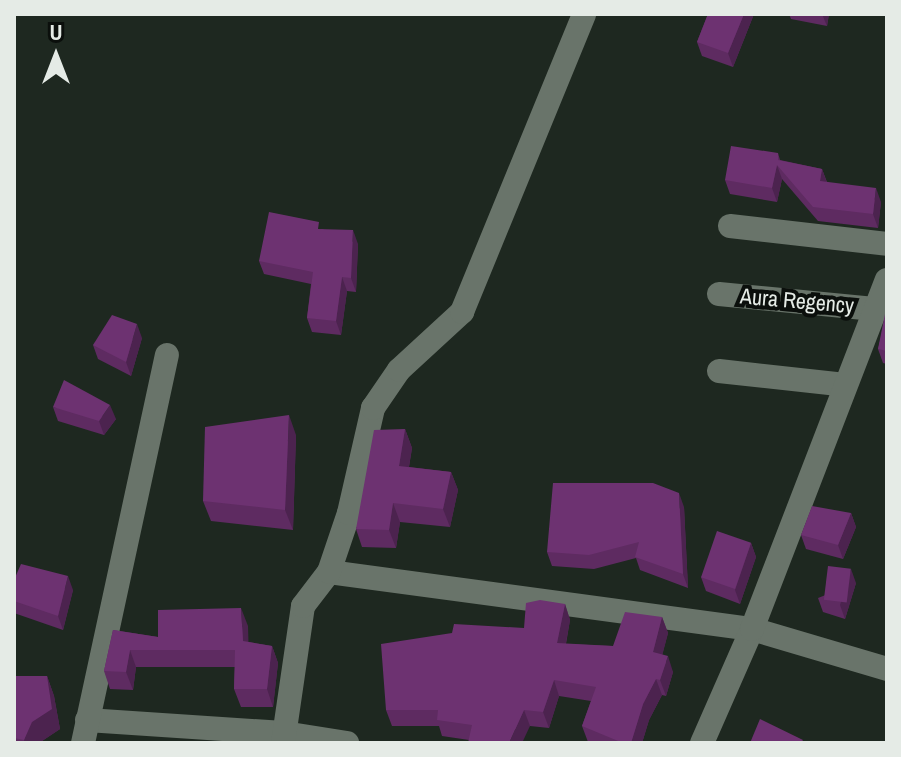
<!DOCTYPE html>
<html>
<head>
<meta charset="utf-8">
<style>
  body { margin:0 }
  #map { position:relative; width:901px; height:757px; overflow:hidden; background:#1e2820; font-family:"Archivo Narrow",sans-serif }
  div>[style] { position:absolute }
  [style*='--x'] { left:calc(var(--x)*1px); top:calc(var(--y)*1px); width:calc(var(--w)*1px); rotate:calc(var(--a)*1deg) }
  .minor>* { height:24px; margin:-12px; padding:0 12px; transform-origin:12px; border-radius:12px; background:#69746a }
  .wall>* { inset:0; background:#5e2b61 }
  .shaded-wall>* { inset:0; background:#4c234f }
  .building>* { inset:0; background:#6d3271; transform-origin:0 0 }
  span { translate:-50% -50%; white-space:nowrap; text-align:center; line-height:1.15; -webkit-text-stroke:8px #0b0f0c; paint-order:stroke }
  .street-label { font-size:22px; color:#e5ebe6 }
  .frame { position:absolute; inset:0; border:16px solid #e5ebe6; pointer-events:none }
  .north { position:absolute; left:16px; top:16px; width:80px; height:80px; -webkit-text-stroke:6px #0b0f0c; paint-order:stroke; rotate:0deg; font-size:22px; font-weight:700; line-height:32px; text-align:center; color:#e5ebe6 }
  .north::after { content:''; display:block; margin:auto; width:28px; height:36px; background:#e5ebe6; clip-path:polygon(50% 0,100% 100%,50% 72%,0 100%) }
</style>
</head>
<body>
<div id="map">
  <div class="minor">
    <i style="--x:730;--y:226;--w:158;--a:6.5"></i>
    <i style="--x:719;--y:294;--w:156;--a:5.5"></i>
    <i style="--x:719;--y:371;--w:127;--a:6.3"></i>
    <i style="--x:329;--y:572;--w:427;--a:7.7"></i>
    <i style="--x:752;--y:629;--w:141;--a:16.5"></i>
    <i style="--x:87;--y:720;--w:197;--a:3.8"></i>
    <i style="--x:284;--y:733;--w:64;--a:9"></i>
    <i style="--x:83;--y:743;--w:397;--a:-77.8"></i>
    <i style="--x:283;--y:743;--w:138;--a:-81.7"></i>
    <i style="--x:303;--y:606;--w:43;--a:-52.6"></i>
    <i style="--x:329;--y:572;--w:62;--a:-71.3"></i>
    <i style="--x:349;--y:513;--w:108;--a:-77.1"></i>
    <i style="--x:373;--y:408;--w:46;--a:-55.6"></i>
    <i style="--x:399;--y:370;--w:86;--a:-42.6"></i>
    <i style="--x:462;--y:312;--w:322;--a:-67.7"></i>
    <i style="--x:702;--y:743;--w:124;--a:-66.3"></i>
    <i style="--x:752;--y:629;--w:374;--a:-68.9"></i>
  </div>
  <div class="wall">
    <i style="clip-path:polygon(708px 14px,754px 14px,733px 67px,702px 56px,697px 42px)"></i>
    <i style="clip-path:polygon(789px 14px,829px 14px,827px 26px,791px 19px)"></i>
    <i style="clip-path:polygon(778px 153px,780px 160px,822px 169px,827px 182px,881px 202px,878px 228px,818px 221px,782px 179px,777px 202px,730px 194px,725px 180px)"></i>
    <i style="clip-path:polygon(322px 229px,358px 244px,356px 292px,347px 291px,341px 335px,312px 332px,307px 318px,311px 284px,264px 274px,259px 261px)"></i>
    <i style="clip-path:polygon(887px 315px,887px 364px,883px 363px,878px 349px)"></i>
    <i style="clip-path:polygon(142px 338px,131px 376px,98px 359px,93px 345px)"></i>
    <i style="clip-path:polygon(53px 407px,116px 419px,104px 435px,58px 421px)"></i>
    <i style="clip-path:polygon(405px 429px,412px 448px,409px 467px,451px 472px,458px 490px,450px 527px,400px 522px,396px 548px,362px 547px,356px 529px)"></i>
    <i style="clip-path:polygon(296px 435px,293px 530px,211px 521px,203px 501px)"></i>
    <i style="clip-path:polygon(684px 507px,688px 588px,640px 570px,636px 558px,594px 569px,552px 566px,547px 552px)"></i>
    <i style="clip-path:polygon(851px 513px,856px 527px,843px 559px,806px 549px,801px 535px)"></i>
    <i style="clip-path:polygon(751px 543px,756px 557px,740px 604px,706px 591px,701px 577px)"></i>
    <i style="clip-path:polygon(14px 580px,73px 590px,63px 630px,14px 613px)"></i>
    <i style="clip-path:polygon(856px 583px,845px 619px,823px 612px,818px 598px)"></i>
    <i style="clip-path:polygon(565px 604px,570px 620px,566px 644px,613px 646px,662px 617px,668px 633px,662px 655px,673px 672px,666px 696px,662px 695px,649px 720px,642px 743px,591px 743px,588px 742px,582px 726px,591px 701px,559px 696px,549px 728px,530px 726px,469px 740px,442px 736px,439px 726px,392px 726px,386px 710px)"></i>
    <i style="clip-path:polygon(248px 626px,248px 642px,272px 646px,278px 663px,273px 707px,241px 707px,234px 689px,235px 667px,136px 667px,133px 690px,110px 689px,104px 671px,113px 630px,158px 637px)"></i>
    <i style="clip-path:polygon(14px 676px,47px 676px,54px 696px,60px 729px,39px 743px,14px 743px)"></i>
  </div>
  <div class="shaded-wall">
    <i style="clip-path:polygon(744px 14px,754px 14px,733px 67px,728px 53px)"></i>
    <i style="clip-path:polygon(822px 14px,829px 14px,827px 26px)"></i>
    <i style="clip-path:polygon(777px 165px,782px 179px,777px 202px,772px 188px)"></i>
    <i style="clip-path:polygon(822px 169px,827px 183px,820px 181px)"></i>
    <i style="clip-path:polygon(876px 188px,881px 202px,878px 228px,873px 214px)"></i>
    <i style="clip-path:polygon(353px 230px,358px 244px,356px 292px,351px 278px)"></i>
    <i style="clip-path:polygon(342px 277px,347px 291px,341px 335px,336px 321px)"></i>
    <i style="clip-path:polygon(137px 324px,142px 338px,131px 376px,126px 362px)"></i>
    <i style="clip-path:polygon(110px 405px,116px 419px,104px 435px,99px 421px)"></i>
    <i style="clip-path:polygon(289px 415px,296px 435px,293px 530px,285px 510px)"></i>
    <i style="clip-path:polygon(405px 429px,412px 448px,406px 484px,399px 466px)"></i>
    <i style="clip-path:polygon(451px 472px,458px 490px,450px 527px,443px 509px)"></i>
    <i style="clip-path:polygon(679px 493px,684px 507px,688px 588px,683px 574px)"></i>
    <i style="clip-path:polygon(393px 503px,400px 522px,396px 548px,389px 530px)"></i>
    <i style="clip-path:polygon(851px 513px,856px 527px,843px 559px,838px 545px)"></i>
    <i style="clip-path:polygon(751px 543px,756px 557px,740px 604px,735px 590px)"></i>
    <i style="clip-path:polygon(851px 569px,856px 583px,845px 619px,840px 605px)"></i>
    <i style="clip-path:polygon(68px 576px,73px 590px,63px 630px,58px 616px)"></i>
    <i style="clip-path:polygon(565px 604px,570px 620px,563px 659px,557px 643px)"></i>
    <i style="clip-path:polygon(241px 608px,248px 626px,249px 659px,243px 641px)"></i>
    <i style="clip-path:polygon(662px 617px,668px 633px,659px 668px,653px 652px)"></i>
    <i style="clip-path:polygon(272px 646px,278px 663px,273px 707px,267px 689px)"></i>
    <i style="clip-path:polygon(130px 650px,136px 667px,133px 690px,126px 672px)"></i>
    <i style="clip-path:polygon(668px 656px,673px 672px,666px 696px,660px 680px)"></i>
    <i style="clip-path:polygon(47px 676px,54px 696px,60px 729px,39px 743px,25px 743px,24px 740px)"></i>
    <i style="clip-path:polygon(656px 679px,662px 695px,649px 720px,642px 743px,631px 743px,643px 704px)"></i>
    <i style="clip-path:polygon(554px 680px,559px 696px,549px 728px,543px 712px)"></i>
    <i style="clip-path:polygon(524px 710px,530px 726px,522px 743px,509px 743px)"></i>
  </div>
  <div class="building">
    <i style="clip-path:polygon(708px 14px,744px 14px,728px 53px,697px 42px)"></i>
    <i style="clip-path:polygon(731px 146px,778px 153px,778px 160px,822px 169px,820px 181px,876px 188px,873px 214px,813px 207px,777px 165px,772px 188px,725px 180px)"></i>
    <i style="clip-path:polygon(269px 212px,319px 222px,318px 229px,353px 230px,351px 278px,342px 277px,336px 321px,307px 318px,313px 272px,259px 261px)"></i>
    <i style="clip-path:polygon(885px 314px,887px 315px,887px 351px,878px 349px)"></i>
    <i style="clip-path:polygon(112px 315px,137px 324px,126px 362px,93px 345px)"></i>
    <i style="clip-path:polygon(64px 380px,110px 405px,99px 421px,53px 407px)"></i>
    <i style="clip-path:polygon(289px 415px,285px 510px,203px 501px,205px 427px)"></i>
    <i style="clip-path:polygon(405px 429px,399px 466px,451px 472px,443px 509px,393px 503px,389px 530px,356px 529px,374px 430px)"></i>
    <i style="clip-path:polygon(553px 483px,653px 483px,679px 493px,683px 574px,635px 557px,639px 542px,589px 555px,547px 552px)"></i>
    <i style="clip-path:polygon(812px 506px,851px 513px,838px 545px,801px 535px)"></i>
    <i style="left:717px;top:531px;width:36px;height:49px;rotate:19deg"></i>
    <i style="clip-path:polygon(21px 564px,68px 576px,58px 616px,14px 601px,14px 580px)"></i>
    <i style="left:828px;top:566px;width:23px;height:34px;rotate:7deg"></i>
    <i style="clip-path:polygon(540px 600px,565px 604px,557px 643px,613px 646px,625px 612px,662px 617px,653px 652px,668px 656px,660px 680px,656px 679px,643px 704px,631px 743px,623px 743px,582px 726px,596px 687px,554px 680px,543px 712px,524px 710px,509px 743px,468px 743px,472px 725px,437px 720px,438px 710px,386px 710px,381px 644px,452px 633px,454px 624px,524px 628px,526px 603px)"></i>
    <i style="clip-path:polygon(241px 608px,243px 641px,272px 646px,267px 689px,234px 689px,235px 650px,130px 650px,126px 672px,104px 671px,113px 630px,158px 637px,158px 610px)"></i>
    <i style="clip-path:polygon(14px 676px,47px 676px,52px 709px,32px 722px,24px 740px,14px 738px)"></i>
    <i style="clip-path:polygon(760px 719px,803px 740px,801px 743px,750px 743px)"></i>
  </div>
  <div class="street-label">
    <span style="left:797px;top:301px;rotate:5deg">Aura Regency</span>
  </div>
  <div class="frame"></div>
  <div class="north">U</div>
</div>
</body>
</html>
